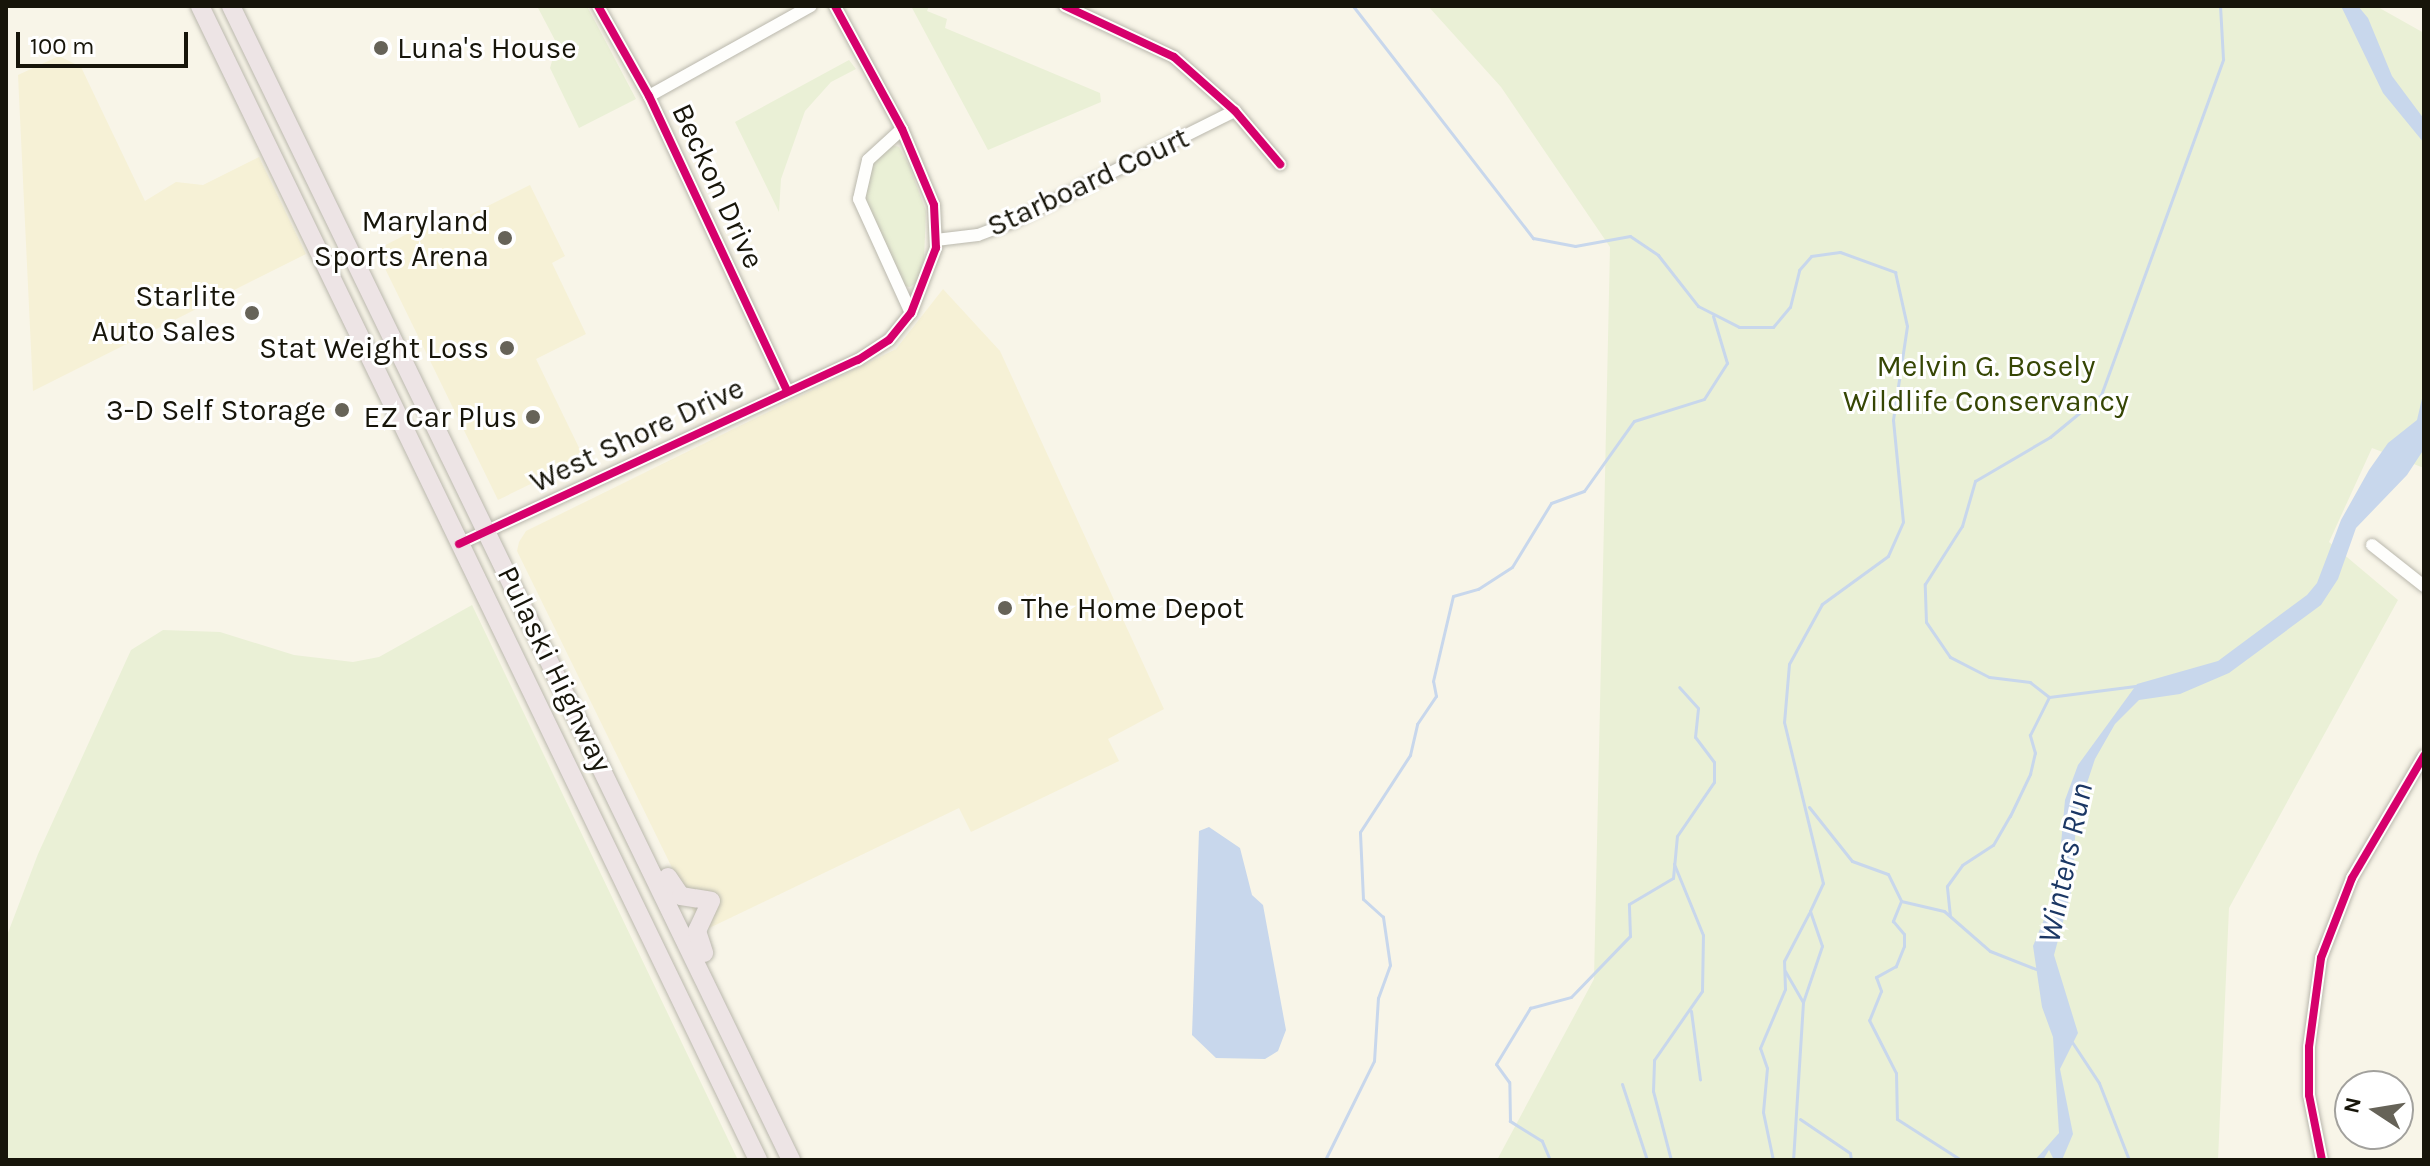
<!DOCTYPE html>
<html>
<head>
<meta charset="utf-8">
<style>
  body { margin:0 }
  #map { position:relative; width:2430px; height:1166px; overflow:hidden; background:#f8f5e8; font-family:Karla,sans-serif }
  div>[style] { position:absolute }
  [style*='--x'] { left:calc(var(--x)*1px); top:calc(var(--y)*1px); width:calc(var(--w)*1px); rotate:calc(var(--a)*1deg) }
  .built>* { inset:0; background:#f6f1d6 }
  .green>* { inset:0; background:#eaf0d6 }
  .water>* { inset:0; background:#c8d7ec }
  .stream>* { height:3px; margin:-1.5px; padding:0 1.5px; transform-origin:1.5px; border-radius:1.5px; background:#c8d7ec }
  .roads { filter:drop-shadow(0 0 2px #bab8ad) drop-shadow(0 0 2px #bab8ad) }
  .minor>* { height:12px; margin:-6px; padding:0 6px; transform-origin:6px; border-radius:6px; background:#fefefc }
  .highway>* { height:18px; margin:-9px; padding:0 9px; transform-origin:9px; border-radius:9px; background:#ede4e5 }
  .cycleway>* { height:8px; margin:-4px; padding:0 4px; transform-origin:4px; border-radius:4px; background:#d6006c }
  .dots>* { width:22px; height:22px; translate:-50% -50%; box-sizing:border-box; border:4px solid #fff; border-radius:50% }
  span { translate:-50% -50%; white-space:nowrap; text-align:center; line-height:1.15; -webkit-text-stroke:6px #fff; paint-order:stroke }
  .poi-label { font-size:30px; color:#17150a }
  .left { translate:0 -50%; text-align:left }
  .right { translate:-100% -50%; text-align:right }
  .street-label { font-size:30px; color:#17150a }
  .park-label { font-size:30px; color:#364604 }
  .water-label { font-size:32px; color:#1b3764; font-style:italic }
  .frame { position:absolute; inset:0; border:8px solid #17150a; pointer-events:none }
  .north { position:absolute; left:2334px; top:1070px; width:80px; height:80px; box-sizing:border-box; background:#fff; border:2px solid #a2a19d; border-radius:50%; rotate:282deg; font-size:22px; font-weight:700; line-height:32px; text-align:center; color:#17150a }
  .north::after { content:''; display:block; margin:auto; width:28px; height:36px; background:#666358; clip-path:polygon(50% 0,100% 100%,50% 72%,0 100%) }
  .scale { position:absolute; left:16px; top:32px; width:172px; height:36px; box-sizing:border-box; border:4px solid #17150a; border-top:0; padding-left:10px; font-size:24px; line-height:28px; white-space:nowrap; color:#17150a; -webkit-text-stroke:6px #fff; paint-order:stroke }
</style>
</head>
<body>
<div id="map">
  <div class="built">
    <i style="clip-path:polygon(59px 56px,81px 67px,145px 201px,176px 182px,203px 185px,259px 157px,306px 254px,33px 391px,18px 75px)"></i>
    <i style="clip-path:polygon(530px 185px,565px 256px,552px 263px,586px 334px,536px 359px,584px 458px,498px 500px,376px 250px,434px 220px,439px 230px)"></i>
    <i style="clip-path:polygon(943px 289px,1000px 351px,1164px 709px,1108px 739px,1119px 761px,971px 832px,959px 808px,703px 931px,517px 551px,519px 542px,526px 531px,896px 349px)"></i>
  </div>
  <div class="green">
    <i style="clip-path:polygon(537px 6px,587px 6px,636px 99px,579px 128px,550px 68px,557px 44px)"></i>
    <i style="clip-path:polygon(911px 6px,929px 6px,927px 11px,947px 19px,945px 28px,1100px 93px,1101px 102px,988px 150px)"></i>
    <i style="clip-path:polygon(1428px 6px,2376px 6px,2424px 33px,2424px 468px,2372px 448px,2329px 542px,2398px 600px,2229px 908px,2218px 1160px,1497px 1160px,1594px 979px,1610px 247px,1501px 87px)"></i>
    <i style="clip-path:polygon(849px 60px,856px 69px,831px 82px,805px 111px,781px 179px,779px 212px,735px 122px)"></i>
    <i style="clip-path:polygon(889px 144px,899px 147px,909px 165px,926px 211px,924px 259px,917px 282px,910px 287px,904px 286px,863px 196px,869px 166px)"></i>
    <i style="clip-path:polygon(472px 605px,738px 1160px,6px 1160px,6px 938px,38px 854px,131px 650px,163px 630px,220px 632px,294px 655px,353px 662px,379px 657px)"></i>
  </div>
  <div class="water">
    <i style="clip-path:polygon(2341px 6px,2358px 6px,2368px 18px,2392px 76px,2424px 119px,2424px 143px,2383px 93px)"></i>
    <i style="clip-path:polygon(2424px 390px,2424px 449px,2407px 475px,2356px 528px,2338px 579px,2321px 605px,2229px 673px,2180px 694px,2139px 700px,2115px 724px,2095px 759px,2076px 816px,2073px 885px,2054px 955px,2078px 1033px,2060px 1069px,2073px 1134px,2062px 1160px,2054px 1160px,2049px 1150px,2043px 1160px,2035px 1160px,2059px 1133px,2053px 1037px,2042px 1007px,2033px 946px,2057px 888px,2065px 800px,2078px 765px,2137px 684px,2218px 661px,2307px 595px,2317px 583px,2341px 520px,2369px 470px,2388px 443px,2417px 420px)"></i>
    <i style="clip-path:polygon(1209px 827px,1240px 848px,1252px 895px,1263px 905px,1286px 1030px,1278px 1051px,1265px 1059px,1216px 1058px,1192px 1035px,1199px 831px)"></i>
  </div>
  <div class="stream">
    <i style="--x:1353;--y:6;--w:294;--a:52.2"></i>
    <i style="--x:1533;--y:238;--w:43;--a:10.8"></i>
    <i style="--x:1575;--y:246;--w:56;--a:-10.3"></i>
    <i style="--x:1630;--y:236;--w:34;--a:34"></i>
    <i style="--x:1658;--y:255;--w:65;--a:51.9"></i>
    <i style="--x:1698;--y:306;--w:46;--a:27.1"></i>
    <i style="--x:1739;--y:327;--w:34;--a:0"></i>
    <i style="--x:1773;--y:327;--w:26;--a:-50"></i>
    <i style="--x:1790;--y:307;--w:38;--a:-76"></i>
    <i style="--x:1799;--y:270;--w:18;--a:-49"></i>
    <i style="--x:1811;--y:256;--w:29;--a:-8"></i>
    <i style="--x:1840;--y:252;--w:59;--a:20"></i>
    <i style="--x:1895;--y:272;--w:55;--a:77.5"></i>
    <i style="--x:1907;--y:326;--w:95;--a:98.5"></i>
    <i style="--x:1893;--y:420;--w:102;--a:84.4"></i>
    <i style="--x:1903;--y:522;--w:37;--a:114"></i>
    <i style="--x:1888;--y:556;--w:82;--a:144"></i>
    <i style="--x:1822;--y:604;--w:68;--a:118.8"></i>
    <i style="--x:1789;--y:664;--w:58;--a:94.9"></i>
    <i style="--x:1784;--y:722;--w:166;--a:76.4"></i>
    <i style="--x:1823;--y:883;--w:31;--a:115"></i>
    <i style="--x:1810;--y:911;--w:37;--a:71"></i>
    <i style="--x:1822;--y:946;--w:59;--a:108.7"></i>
    <i style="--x:1803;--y:1002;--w:158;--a:93.6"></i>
    <i style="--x:2049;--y:697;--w:24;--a:-142"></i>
    <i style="--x:2030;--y:682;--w:41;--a:-173"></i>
    <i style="--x:1989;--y:677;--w:44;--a:-152.9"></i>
    <i style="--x:1950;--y:657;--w:42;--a:-124.4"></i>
    <i style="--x:1926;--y:622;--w:38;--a:-92"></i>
    <i style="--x:1925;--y:584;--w:69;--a:-57.5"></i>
    <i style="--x:1962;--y:526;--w:47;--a:-73.9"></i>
    <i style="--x:1975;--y:481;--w:87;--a:-30.4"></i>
    <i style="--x:2050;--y:437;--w:66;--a:-39.5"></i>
    <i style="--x:2101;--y:395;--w:357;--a:-70"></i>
    <i style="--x:2223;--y:59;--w:53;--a:-93.2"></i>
    <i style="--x:1809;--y:807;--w:69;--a:51.5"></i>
    <i style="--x:1852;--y:861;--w:38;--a:20"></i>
    <i style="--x:1888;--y:874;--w:30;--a:64"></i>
    <i style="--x:1901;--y:901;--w:44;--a:13.1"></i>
    <i style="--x:1944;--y:911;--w:61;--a:41"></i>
    <i style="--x:1990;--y:951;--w:49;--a:21.4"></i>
    <i style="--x:1901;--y:901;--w:22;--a:112"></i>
    <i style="--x:1893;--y:921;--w:17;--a:50"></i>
    <i style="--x:1904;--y:934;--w:12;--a:90"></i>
    <i style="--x:1904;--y:946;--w:22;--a:112"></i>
    <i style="--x:1896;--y:966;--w:23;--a:151"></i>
    <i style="--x:1876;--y:977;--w:15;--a:70"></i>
    <i style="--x:1881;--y:991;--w:31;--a:112"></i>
    <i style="--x:1869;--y:1020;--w:59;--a:63"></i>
    <i style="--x:1896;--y:1073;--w:46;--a:88.8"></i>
    <i style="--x:1897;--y:1119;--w:76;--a:32.6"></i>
    <i style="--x:1950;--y:916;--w:30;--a:-96"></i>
    <i style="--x:1947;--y:886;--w:26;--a:-54"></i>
    <i style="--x:1962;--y:865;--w:37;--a:-33"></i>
    <i style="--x:1993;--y:845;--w:34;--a:-60"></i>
    <i style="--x:2010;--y:816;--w:47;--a:-64.5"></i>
    <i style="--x:2030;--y:774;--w:22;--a:-77"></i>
    <i style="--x:2035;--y:753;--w:19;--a:-106"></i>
    <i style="--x:2030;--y:735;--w:42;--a:-63.4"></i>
    <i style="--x:2049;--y:697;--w:87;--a:-7.3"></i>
    <i style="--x:1785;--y:971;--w:36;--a:60"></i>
    <i style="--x:1691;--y:1011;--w:69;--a:82.5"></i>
    <i style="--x:2072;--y:1042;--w:49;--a:56.6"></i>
    <i style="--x:2099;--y:1083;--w:83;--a:68.7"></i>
    <i style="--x:1622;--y:1084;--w:80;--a:71.8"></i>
    <i style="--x:1800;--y:1119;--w:60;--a:34.2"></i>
    <i style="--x:1850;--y:1153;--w:7;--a:82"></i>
    <i style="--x:1325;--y:1160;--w:110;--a:-63.7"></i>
    <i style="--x:1374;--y:1061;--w:63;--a:-86.4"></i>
    <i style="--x:1378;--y:998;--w:35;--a:-70"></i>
    <i style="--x:1390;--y:965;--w:49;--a:-98.3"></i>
    <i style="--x:1383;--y:917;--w:27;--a:-138"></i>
    <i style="--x:1363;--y:899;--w:67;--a:-92.6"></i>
    <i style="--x:1360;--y:832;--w:92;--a:-57"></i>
    <i style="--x:1410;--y:755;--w:32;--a:-77"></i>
    <i style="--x:1417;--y:724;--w:34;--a:-56"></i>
    <i style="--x:1436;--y:696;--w:15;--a:-101"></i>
    <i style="--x:1433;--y:681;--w:87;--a:-76.8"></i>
    <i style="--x:1453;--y:596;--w:26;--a:-16"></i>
    <i style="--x:1478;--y:589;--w:40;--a:-32.9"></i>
    <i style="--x:1512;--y:567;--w:75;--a:-58.6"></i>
    <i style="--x:1551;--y:503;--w:35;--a:-20"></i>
    <i style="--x:1584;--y:491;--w:86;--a:-54.5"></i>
    <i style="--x:1634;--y:421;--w:73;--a:-17.4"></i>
    <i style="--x:1704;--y:399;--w:43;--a:-57.4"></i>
    <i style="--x:1727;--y:363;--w:49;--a:-106.6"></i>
    <i style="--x:1550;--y:1160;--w:21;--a:-113"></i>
    <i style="--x:1542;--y:1141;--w:38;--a:-148"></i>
    <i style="--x:1510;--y:1121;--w:39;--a:-91"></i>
    <i style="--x:1509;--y:1082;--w:22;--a:-126"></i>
    <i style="--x:1496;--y:1064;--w:66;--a:-58.7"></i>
    <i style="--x:1530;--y:1008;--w:42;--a:-15"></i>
    <i style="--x:1571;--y:997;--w:85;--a:-46"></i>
    <i style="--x:1630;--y:936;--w:32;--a:-92"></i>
    <i style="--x:1629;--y:904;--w:51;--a:-30.6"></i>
    <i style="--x:1673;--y:878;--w:42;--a:-84.6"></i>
    <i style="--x:1677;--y:836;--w:65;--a:-55.6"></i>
    <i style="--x:1714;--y:782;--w:20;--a:-90"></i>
    <i style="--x:1714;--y:762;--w:31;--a:-127"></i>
    <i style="--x:1695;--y:737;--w:29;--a:-84"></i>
    <i style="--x:1698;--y:708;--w:28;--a:-132"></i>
    <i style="--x:1671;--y:1160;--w:71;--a:-104.6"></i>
    <i style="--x:1653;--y:1091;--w:31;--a:-88"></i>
    <i style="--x:1654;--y:1060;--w:84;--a:-55.2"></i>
    <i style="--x:1702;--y:991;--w:56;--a:-89"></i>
    <i style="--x:1703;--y:935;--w:77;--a:-112.2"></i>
    <i style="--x:1773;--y:1160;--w:49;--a:-101.8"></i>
    <i style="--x:1763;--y:1112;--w:44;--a:-84.8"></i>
    <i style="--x:1767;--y:1068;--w:21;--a:-109"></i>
    <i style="--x:1760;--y:1048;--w:64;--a:-67"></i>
    <i style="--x:1785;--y:989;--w:28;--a:-92"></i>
    <i style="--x:1784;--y:961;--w:54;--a:-62.5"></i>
  </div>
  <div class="roads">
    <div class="minor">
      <i style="--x:598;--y:6;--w:103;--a:60.5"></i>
      <i style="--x:649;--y:96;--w:326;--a:64.9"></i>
      <i style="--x:1065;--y:6;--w:120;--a:25.1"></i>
      <i style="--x:1174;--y:57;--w:81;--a:41.5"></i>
      <i style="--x:1235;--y:111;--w:70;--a:49.7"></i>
      <i style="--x:649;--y:96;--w:185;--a:-29.1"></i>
      <i style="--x:902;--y:129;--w:46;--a:137.6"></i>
      <i style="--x:868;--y:160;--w:40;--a:103"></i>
      <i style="--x:859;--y:199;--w:125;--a:65.5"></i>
      <i style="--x:936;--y:240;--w:42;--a:-6.8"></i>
      <i style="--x:978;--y:235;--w:39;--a:-21"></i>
      <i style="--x:1014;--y:221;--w:247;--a:-26.5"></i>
      <i style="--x:459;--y:544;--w:439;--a:-24.8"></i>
      <i style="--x:858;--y:360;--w:37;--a:-33"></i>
      <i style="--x:889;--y:340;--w:35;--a:-51"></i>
      <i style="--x:911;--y:313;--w:70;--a:-69"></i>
      <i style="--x:936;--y:248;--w:43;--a:-92.7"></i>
      <i style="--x:934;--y:205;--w:82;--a:-112.8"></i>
      <i style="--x:902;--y:129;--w:140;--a:-118.6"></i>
      <i style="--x:2372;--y:545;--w:66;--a:38.3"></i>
      <i style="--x:2322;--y:1160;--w:66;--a:-101.3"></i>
      <i style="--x:2309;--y:1095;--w:48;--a:-90"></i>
      <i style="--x:2309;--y:1047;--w:90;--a:-82.3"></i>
      <i style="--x:2321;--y:958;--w:86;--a:-68.8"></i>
      <i style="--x:2352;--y:878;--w:142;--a:-59.5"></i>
    </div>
    <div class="highway">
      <i style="--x:200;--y:6;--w:1282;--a:64.19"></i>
      <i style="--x:231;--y:6;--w:1283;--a:64.11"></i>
      <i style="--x:668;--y:877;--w:23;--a:56"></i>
      <i style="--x:681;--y:896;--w:30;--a:9"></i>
      <i style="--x:711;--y:901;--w:33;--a:115"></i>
      <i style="--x:697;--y:931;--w:23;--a:72"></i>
    </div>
  </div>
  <div class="cycleway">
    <i style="--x:598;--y:6;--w:103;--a:60.5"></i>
    <i style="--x:649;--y:96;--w:326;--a:64.9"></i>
    <i style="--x:1065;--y:6;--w:120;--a:25.1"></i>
    <i style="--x:1174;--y:57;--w:81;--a:41.5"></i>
    <i style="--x:1235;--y:111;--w:70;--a:49.7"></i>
    <i style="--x:459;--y:544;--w:439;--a:-24.8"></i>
    <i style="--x:858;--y:360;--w:37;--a:-33"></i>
    <i style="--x:889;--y:340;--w:35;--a:-51"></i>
    <i style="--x:911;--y:313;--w:70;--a:-69"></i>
    <i style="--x:936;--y:248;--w:43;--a:-92.7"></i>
    <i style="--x:934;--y:205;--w:82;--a:-112.8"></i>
    <i style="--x:902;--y:129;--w:140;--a:-118.6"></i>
    <i style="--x:2322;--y:1160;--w:66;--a:-101.3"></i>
    <i style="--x:2309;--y:1095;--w:48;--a:-90"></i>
    <i style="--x:2309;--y:1047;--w:90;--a:-82.3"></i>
    <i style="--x:2321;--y:958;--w:86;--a:-68.8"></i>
    <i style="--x:2352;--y:878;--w:142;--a:-59.5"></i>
  </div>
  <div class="dots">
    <i style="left:381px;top:48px;background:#666358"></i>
    <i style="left:505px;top:238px;background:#666358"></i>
    <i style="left:252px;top:313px;background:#666358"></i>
    <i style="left:507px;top:348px;background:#666358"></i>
    <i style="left:342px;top:410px;background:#666358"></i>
    <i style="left:533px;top:417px;background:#666358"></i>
    <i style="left:1005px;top:608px;background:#666358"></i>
  </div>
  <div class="poi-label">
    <span class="left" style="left:397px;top:48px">Luna's House</span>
    <span class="right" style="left:489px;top:238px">Maryland<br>Sports Arena</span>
    <span class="right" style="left:236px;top:313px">Starlite<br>Auto Sales</span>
    <span class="right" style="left:489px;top:348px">Stat Weight Loss</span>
    <span class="right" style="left:326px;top:410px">3-D Self Storage</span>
    <span class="right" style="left:517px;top:417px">EZ Car Plus</span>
    <span class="left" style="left:1021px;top:608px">The Home Depot</span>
  </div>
  <div class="street-label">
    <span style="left:1088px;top:182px;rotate:-25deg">Starboard Court</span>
    <span style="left:718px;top:186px;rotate:65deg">Beckon Drive</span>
    <span style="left:637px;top:435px;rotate:-25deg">West Shore Drive</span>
    <span style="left:555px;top:669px;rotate:64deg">Pulaski Highway</span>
  </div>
  <div class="park-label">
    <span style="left:1986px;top:383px">Melvin G. Bosely<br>Wildlife Conservancy</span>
  </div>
  <div class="water-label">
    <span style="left:2066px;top:863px;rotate:-78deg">Winters Run</span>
  </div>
  <div class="frame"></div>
  <div class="north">N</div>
  <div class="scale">100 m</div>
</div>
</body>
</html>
